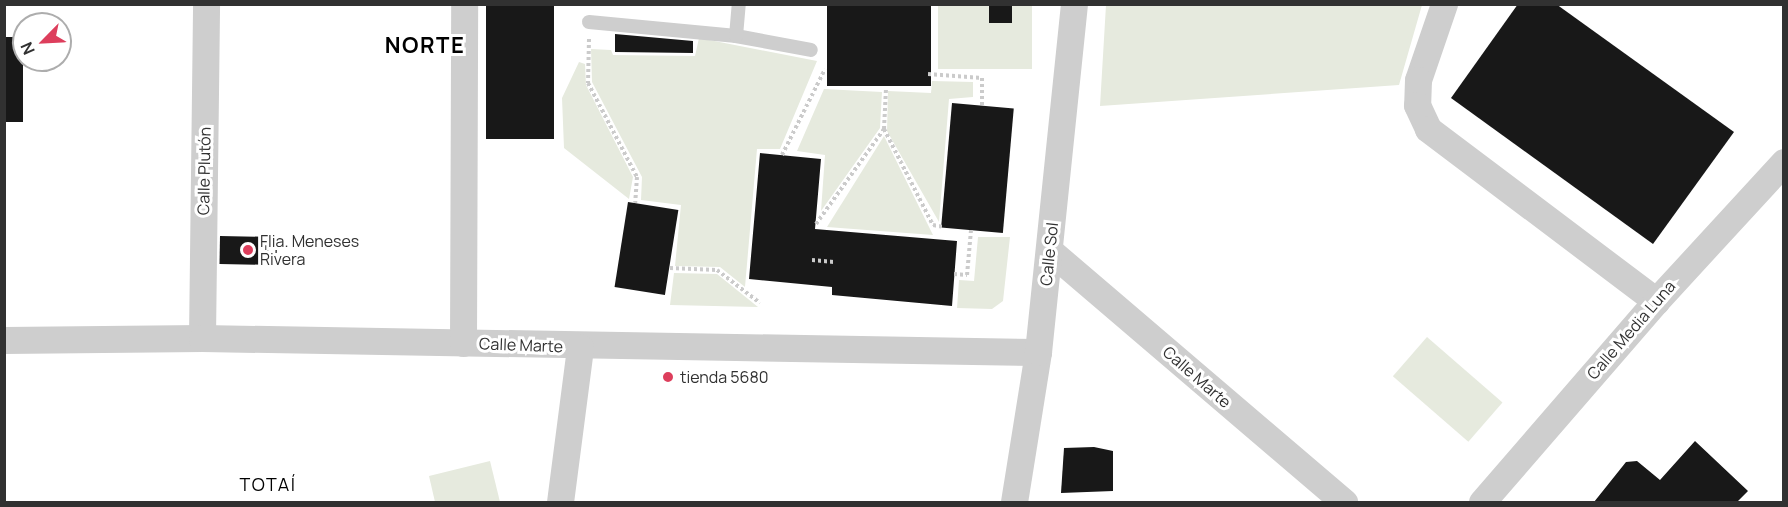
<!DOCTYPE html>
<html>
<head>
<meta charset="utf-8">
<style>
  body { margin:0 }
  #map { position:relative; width:1788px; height:507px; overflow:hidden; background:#fff; font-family:Manrope,sans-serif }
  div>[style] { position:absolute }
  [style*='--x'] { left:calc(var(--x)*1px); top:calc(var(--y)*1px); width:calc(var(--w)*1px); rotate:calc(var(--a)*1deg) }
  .green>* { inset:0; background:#e6eade; transform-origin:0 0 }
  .building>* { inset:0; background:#181818; transform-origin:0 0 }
  .path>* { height:4px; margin-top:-2px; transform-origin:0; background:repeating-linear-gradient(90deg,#cbcbcb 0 3px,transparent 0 6px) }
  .lane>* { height:14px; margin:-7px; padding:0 7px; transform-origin:7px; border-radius:7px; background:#cecece }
  .street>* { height:27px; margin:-13.5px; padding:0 13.5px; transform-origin:13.5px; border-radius:13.5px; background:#cecece }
  .dots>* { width:16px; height:16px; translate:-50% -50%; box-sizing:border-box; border:3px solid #fff; border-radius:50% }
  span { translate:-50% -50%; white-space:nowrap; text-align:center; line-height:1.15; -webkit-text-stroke:6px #fff; paint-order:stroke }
  .street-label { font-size:16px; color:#313131 }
  .poi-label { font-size:16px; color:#313131 }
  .left { translate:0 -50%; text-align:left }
  .neighbourhood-label { font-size:18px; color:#000; letter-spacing:1.5px }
  .district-label { font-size:22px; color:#000; font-weight:700; letter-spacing:1.5px }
  .frame { position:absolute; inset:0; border:6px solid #313131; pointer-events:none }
  .north { position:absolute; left:12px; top:12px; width:60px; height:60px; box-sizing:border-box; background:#fff; border:2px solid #adadad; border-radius:50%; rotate:246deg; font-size:16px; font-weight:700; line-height:24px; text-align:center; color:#313131 }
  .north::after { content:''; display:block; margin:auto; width:21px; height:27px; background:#dd3e5c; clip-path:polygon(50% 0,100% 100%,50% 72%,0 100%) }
</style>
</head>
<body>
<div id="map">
  <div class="green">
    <i style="left:938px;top:5px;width:94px;height:64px"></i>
    <i style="clip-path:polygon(1106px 5px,1106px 4px,1422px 5px,1399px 85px,1100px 106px)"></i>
    <i style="clip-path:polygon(699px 38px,817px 61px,780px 149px,757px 149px,745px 287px,720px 267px,675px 266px,681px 205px,641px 200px,642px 177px,592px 82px,591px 49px,611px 50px,613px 55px,695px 56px)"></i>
    <i style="clip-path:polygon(579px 62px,585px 64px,586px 85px,633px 177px,629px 199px,564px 148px,562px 98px)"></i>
    <i style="clip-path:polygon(932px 81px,973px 82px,973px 97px,949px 99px,939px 222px,887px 131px,888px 91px,931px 93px)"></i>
    <i style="clip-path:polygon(824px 89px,882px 92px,880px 128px,821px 211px,825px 155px,797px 151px)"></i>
    <i style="clip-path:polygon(884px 136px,933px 235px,827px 227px)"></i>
    <i style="clip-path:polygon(978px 237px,1010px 237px,1003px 301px,992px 309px,957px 308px,959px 280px,974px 281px)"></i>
    <i style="clip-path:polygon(674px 273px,717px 274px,758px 307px,670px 305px)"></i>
    <i style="left:1427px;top:337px;width:100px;height:52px;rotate:41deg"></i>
    <i style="clip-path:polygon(490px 461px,500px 502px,435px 502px,429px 476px)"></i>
  </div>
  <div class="building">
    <i style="left:486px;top:4px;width:68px;height:135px"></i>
    <i style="left:827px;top:4px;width:104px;height:82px"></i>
    <i style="left:989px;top:4px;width:23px;height:19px"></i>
    <i style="clip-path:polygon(1518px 4px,1556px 4px,1734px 132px,1653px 244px,1451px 98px)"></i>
    <i style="clip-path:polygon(615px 34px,693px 41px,693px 53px,615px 52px)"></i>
    <i style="left:4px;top:37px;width:19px;height:85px"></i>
    <i style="left:952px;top:103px;width:62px;height:125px;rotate:5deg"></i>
    <i style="clip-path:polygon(760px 153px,821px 159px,815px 229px,957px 241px,952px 306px,832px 295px,832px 287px,749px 279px)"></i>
    <i style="left:628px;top:202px;width:51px;height:86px;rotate:9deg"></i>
    <i style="left:220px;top:236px;width:57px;height:28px;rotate:1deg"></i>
    <i style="clip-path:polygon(1695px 441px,1748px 491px,1737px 502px,1594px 502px,1626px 462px,1637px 461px,1660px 480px)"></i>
    <i style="clip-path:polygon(1094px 447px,1113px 451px,1113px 491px,1061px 493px,1064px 448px)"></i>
  </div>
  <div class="path">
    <i style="--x:589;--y:39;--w:44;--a:91.3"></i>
    <i style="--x:588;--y:83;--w:106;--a:62.5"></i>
    <i style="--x:637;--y:177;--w:26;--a:94"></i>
    <i style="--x:928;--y:74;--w:54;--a:4.2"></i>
    <i style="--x:982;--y:78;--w:28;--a:90"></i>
    <i style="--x:884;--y:129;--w:108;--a:63"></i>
    <i style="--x:933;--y:225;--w:10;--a:11"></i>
    <i style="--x:782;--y:155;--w:96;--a:-63.4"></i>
    <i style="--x:816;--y:224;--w:117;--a:-54.4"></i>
    <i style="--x:884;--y:129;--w:41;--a:-87.2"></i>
    <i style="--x:812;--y:260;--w:22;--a:5"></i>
    <i style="--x:670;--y:268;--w:47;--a:2.4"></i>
    <i style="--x:717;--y:270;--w:54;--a:37.5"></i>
    <i style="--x:954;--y:274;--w:13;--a:4"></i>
    <i style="--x:967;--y:275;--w:45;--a:-84.9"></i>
  </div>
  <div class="lane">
    <i style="--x:589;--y:22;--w:148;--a:5.4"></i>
    <i style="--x:736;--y:36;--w:76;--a:10.6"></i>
    <i style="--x:736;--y:36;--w:32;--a:-85"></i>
  </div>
  <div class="street">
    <i style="--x:1444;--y:4;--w:80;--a:108.9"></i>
    <i style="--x:1418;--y:80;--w:25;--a:92"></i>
    <i style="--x:1417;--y:105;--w:26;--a:65"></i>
    <i style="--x:1428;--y:129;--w:286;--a:37"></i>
    <i style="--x:1050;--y:251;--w:387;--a:40.5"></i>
    <i style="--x:202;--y:338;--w:334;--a:-89.3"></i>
    <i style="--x:4;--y:340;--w:198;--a:-0.6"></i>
    <i style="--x:202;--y:338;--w:836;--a:0.96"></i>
    <i style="--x:463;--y:343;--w:339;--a:-89.8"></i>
    <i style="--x:560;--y:502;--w:156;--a:-82.6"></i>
    <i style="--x:1014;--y:502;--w:152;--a:-80.9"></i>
    <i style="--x:1038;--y:352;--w:350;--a:-84.1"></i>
    <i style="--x:1482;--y:502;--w:266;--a:-49.1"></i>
    <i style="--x:1656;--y:301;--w:189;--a:-47.4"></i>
  </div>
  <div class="dots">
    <i style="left:248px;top:250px;background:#dd3e5c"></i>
    <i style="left:668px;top:377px;background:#dd3e5c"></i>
  </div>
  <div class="street-label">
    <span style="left:204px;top:171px;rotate:-89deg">Calle Plutón</span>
    <span style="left:1049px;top:254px;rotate:-84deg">Calle Sol</span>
    <span style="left:1631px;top:330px;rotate:-49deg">Calle Media Luna</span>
    <span style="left:521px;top:345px;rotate:2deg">Calle Marte</span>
    <span style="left:1197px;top:377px;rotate:41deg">Calle Marte</span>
  </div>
  <div class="poi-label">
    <span class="left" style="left:260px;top:250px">Flia. Meneses<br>Rivera</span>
    <span class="left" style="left:680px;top:377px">tienda 5680</span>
  </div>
  <div class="neighbourhood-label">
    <span style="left:268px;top:484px">TOTAÍ</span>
  </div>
  <div class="district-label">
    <span style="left:425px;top:46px">NORTE</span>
  </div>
  <div class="frame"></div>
  <div class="north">N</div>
</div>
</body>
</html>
